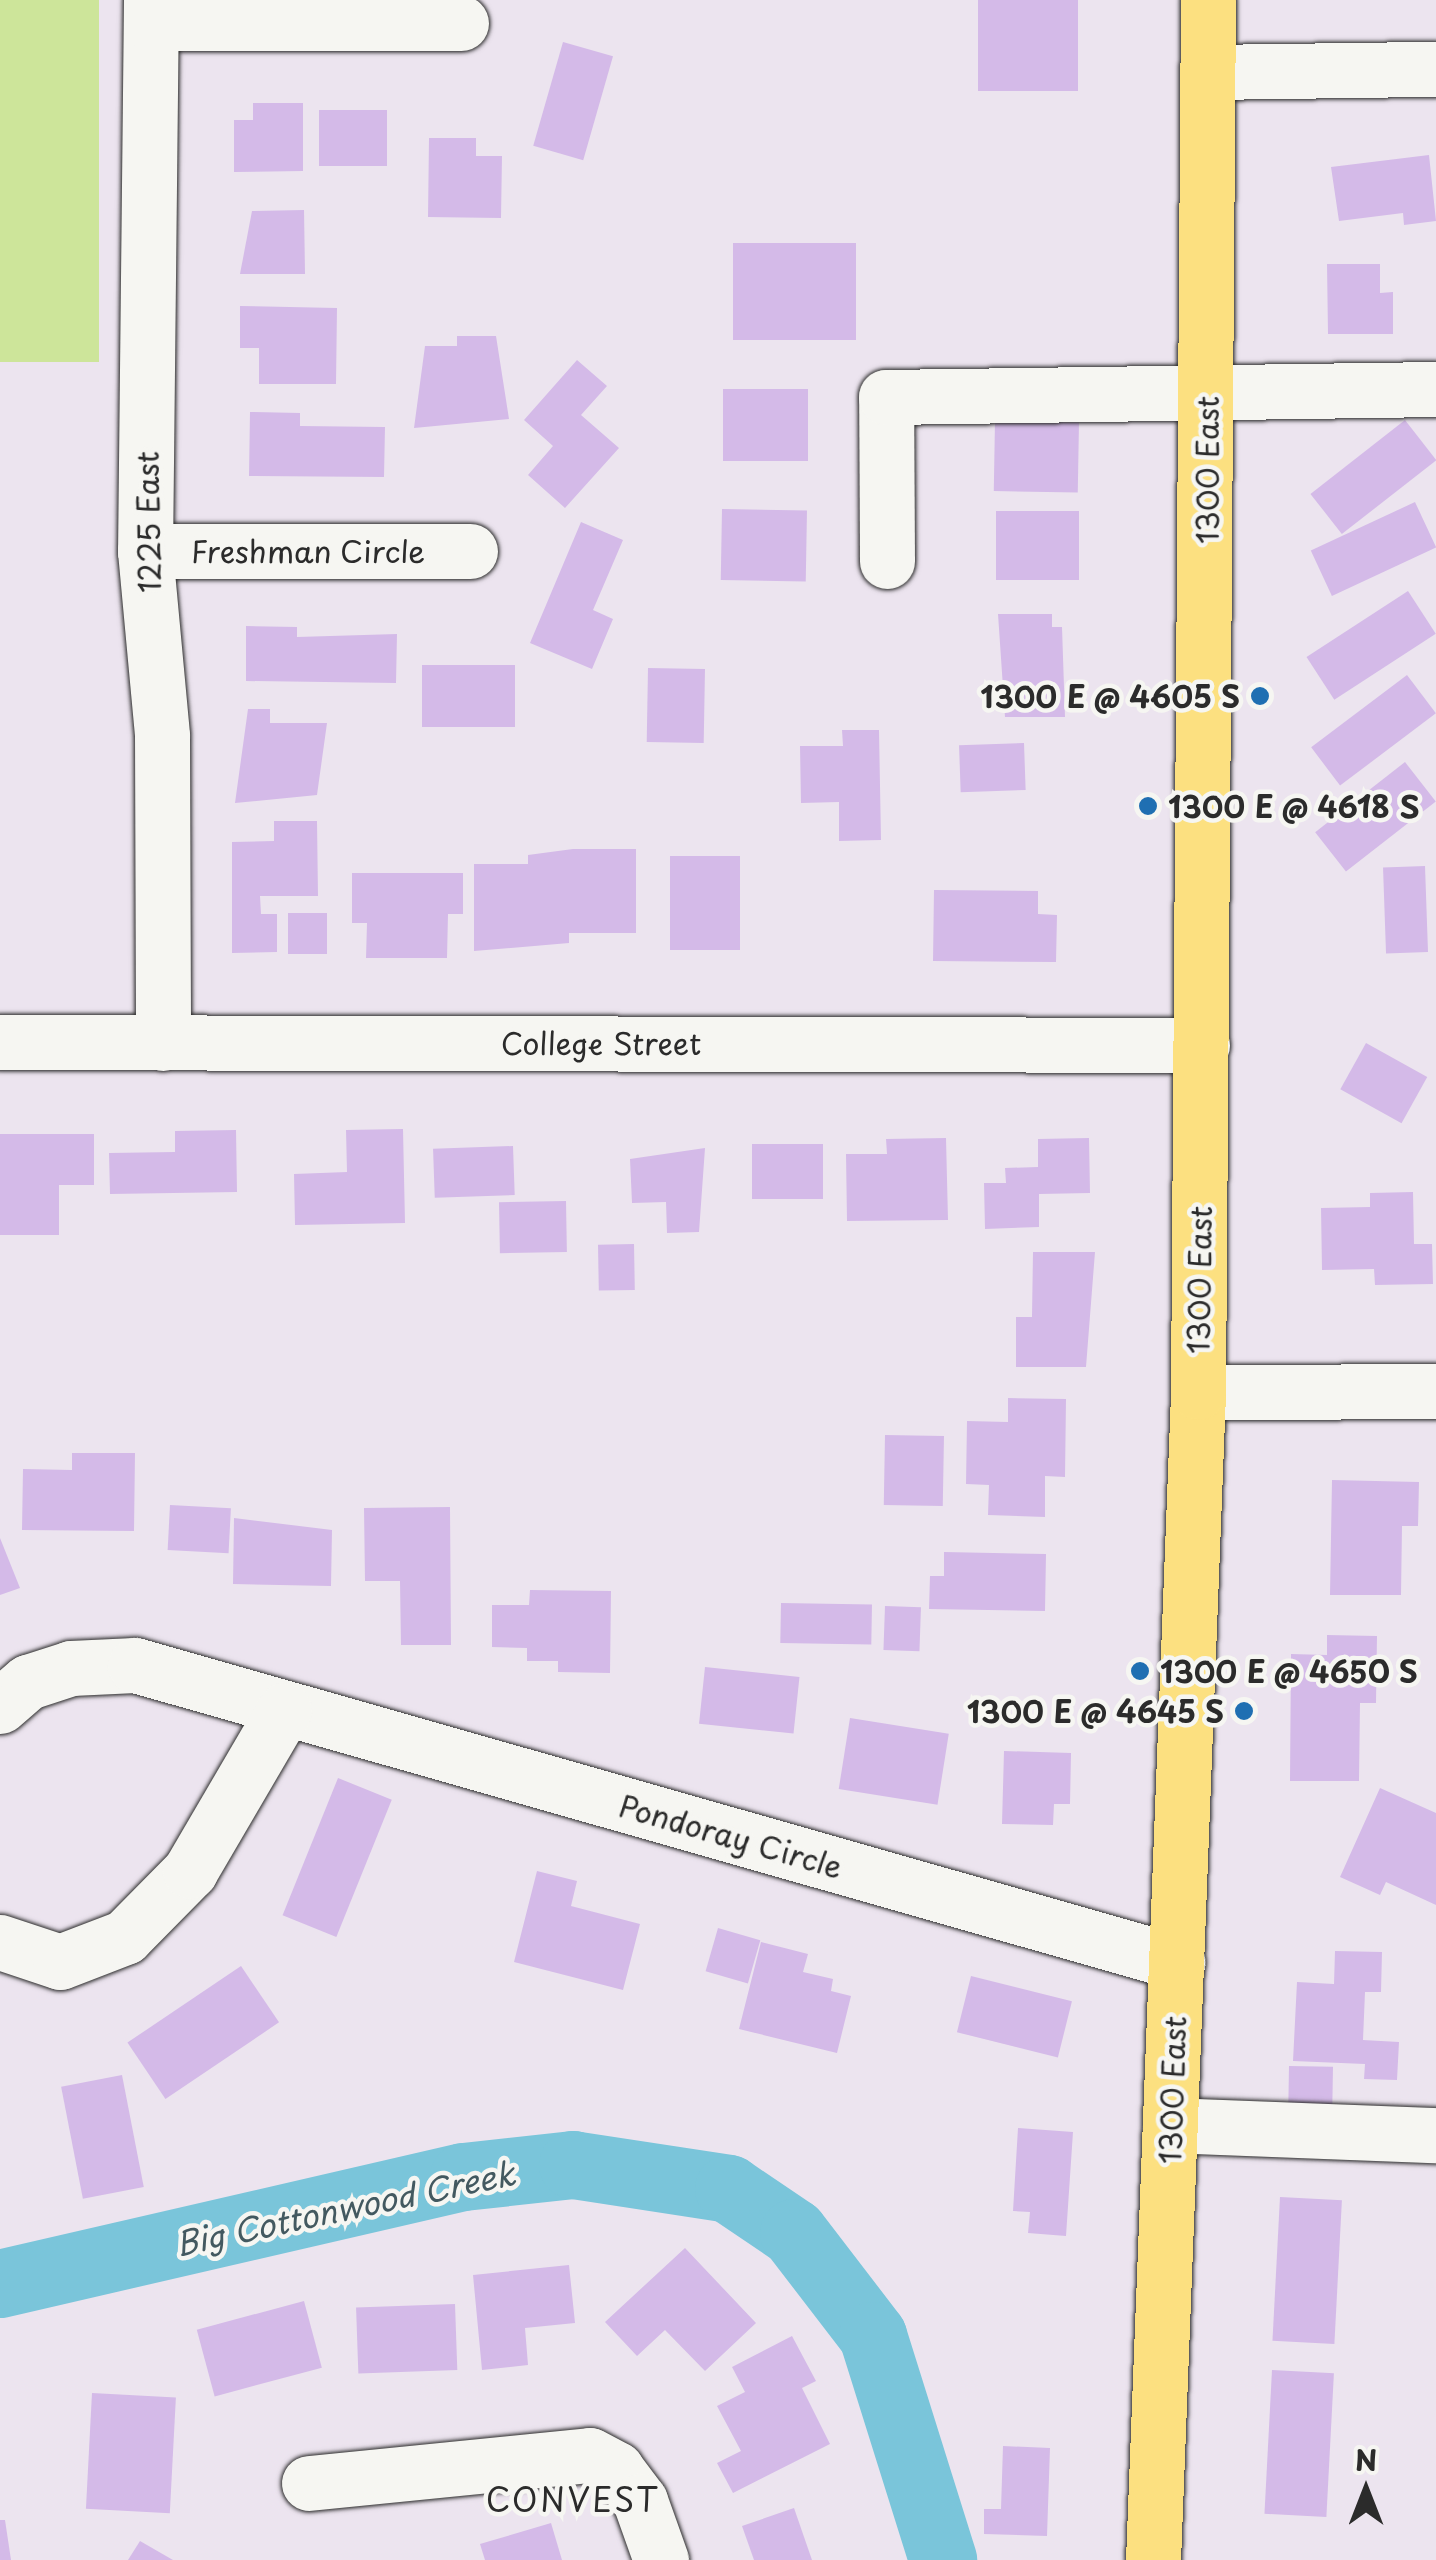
<!DOCTYPE html>
<html>
<head>
<meta charset="utf-8">
<style>
  body { margin:0 }
  #map { position:relative; width:1436px; height:2560px; overflow:hidden; background:#ece4ef; font-family:"Playpen Sans",sans-serif }
  div>[style] { position:absolute }
  [style*='--x'] { left:calc(var(--x)*1px); top:calc(var(--y)*1px); width:calc(var(--w)*1px); rotate:calc(var(--a)*1deg) }
  .green>* { inset:0; background:#cde59a; transform-origin:0 0 }
  .river>* { height:68px; margin:-34px; padding:0 34px; transform-origin:34px; border-radius:34px; background:#7ac5da }
  .building>* { inset:0; background:#d4bae8; transform-origin:0 0 }
  .roads { filter:drop-shadow(0 0 2px #2b2b2b) drop-shadow(0 0 2px #2b2b2b) }
  .minor>* { height:55px; margin:-27.5px; padding:0 27.5px; transform-origin:27.5px; border-radius:27.5px; background:#f6f6f2 }
  .major>* { height:55px; margin:-27.5px; padding:0 27.5px; transform-origin:27.5px; border-radius:27.5px; background:#fce080 }
  .dots>* { width:28px; height:28px; translate:-50% -50%; box-sizing:border-box; border:5px solid #f6f6f2; border-radius:50% }
  span { translate:-50% -50%; white-space:nowrap; text-align:center; line-height:1.15; -webkit-text-stroke:9px #f6f6f2; paint-order:stroke }
  .street-label { font-size:30px; color:#2b2b2b }
  .poi-label { font-size:30px; color:#2b2b2b; font-weight:700 }
  .right { translate:-100% -50%; text-align:right }
  .left { translate:0 -50%; text-align:left }
  .water-label { font-size:32px; color:#435960; font-style:italic }
  .neighbourhood-label { font-size:32px; color:#2b2b2b; letter-spacing:2.5px }
  .north { position:absolute; left:1316px; top:2440px; width:100px; height:100px; -webkit-text-stroke:8px #f6f6f2; paint-order:stroke; rotate:0deg; font-size:28px; font-weight:700; line-height:40px; text-align:center; color:#2b2b2b }
  .north::after { content:''; display:block; margin:auto; width:35px; height:45px; background:#2b2b2b; clip-path:polygon(50% 0,100% 100%,50% 72%,0 100%) }
</style>
</head>
<body>
<div id="map">
  <div class="green">
    <i style="left:0;top:0;width:99px;height:362px"></i>
  </div>
  <div class="river">
    <i style="--x:0;--y:2284;--w:476;--a:-13"></i>
    <i style="--x:464;--y:2177;--w:110;--a:-6.3"></i>
    <i style="--x:573;--y:2165;--w:158;--a:8.7"></i>
    <i style="--x:729;--y:2189;--w:78;--a:34.1"></i>
    <i style="--x:794;--y:2233;--w:130;--a:52.5"></i>
    <i style="--x:873;--y:2336;--w:235;--a:72.6"></i>
  </div>
  <div class="building">
    <i style="left:978px;top:0;width:100px;height:91px"></i>
    <i style="left:563px;top:42px;width:52px;height:108px;rotate:16deg"></i>
    <i style="clip-path:polygon(253px 103px,303px 103px,303px 171px,234px 172px,234px 120px,253px 120px)"></i>
    <i style="left:319px;top:110px;width:68px;height:56px"></i>
    <i style="clip-path:polygon(429px 138px,476px 138px,476px 156px,502px 156px,501px 218px,428px 217px)"></i>
    <i style="clip-path:polygon(1429px 155px,1436px 221px,1404px 225px,1403px 213px,1339px 221px,1331px 167px)"></i>
    <i style="clip-path:polygon(304px 210px,305px 274px,240px 274px,252px 211px)"></i>
    <i style="left:733px;top:243px;width:123px;height:97px"></i>
    <i style="clip-path:polygon(1327px 264px,1380px 264px,1380px 293px,1393px 292px,1393px 334px,1328px 334px)"></i>
    <i style="clip-path:polygon(240px 306px,337px 308px,336px 384px,259px 384px,259px 348px,240px 348px)"></i>
    <i style="clip-path:polygon(457px 336px,496px 336px,509px 419px,414px 428px,425px 346px,457px 346px)"></i>
    <i style="clip-path:polygon(577px 360px,607px 386px,581px 415px,619px 448px,565px 508px,528px 475px,553px 446px,524px 420px)"></i>
    <i style="left:723px;top:389px;width:85px;height:72px"></i>
    <i style="clip-path:polygon(250px 412px,300px 413px,300px 426px,385px 427px,384px 477px,249px 476px)"></i>
    <i style="left:1405px;top:420px;width:51px;height:120px;rotate:52deg"></i>
    <i style="left:995px;top:421px;width:84px;height:70px;rotate:1deg"></i>
    <i style="left:1415px;top:502px;width:50px;height:115px;rotate:65deg"></i>
    <i style="left:722px;top:509px;width:85px;height:71px;rotate:1deg"></i>
    <i style="left:996px;top:511px;width:83px;height:69px"></i>
    <i style="clip-path:polygon(581px 522px,623px 540px,593px 610px,613px 619px,592px 669px,530px 643px)"></i>
    <i style="left:1408px;top:591px;width:51px;height:121px;rotate:57deg"></i>
    <i style="clip-path:polygon(998px 614px,1052px 614px,1052px 627px,1062px 627px,1065px 717px,1005px 717px)"></i>
    <i style="clip-path:polygon(246px 626px,297px 627px,297px 637px,397px 634px,396px 683px,246px 681px)"></i>
    <i style="left:422px;top:665px;width:93px;height:62px"></i>
    <i style="left:648px;top:668px;width:57px;height:74px;rotate:1deg"></i>
    <i style="left:1407px;top:675px;width:48px;height:120px;rotate:53deg"></i>
    <i style="clip-path:polygon(248px 709px,270px 709px,270px 723px,327px 723px,317px 795px,235px 803px)"></i>
    <i style="clip-path:polygon(842px 730px,879px 730px,881px 840px,839px 841px,839px 802px,801px 803px,800px 746px,843px 746px)"></i>
    <i style="left:1024px;top:743px;width:47px;height:65px;rotate:88deg"></i>
    <i style="left:1405px;top:762px;width:50px;height:114px;rotate:52deg"></i>
    <i style="clip-path:polygon(274px 821px,317px 821px,318px 896px,260px 896px,261px 914px,277px 914px,277px 952px,232px 953px,232px 842px,274px 841px)"></i>
    <i style="clip-path:polygon(573px 849px,636px 849px,636px 933px,569px 933px,569px 943px,474px 951px,474px 864px,528px 864px,528px 855px)"></i>
    <i style="left:670px;top:856px;width:70px;height:94px"></i>
    <i style="left:1425px;top:866px;width:86px;height:42px;rotate:88deg"></i>
    <i style="clip-path:polygon(352px 873px,463px 873px,463px 914px,448px 914px,447px 958px,366px 958px,367px 923px,352px 923px)"></i>
    <i style="clip-path:polygon(934px 890px,1038px 891px,1038px 914px,1057px 915px,1056px 962px,933px 961px)"></i>
    <i style="left:288px;top:913px;width:39px;height:41px"></i>
    <i style="left:1366px;top:1043px;width:70px;height:53px;rotate:29deg"></i>
    <i style="clip-path:polygon(403px 1129px,405px 1223px,295px 1225px,294px 1174px,347px 1172px,346px 1130px)"></i>
    <i style="clip-path:polygon(236px 1130px,237px 1192px,110px 1194px,109px 1153px,175px 1152px,175px 1131px)"></i>
    <i style="clip-path:polygon(0 1134px,94px 1134px,94px 1185px,59px 1185px,59px 1235px,0 1235px)"></i>
    <i style="clip-path:polygon(946px 1138px,948px 1220px,847px 1221px,846px 1154px,887px 1154px,886px 1139px)"></i>
    <i style="clip-path:polygon(1089px 1138px,1090px 1193px,1039px 1194px,1039px 1227px,985px 1229px,984px 1183px,1006px 1183px,1005px 1168px,1038px 1167px,1038px 1139px)"></i>
    <i style="left:823px;top:1144px;width:55px;height:71px;rotate:90deg"></i>
    <i style="left:513px;top:1146px;width:49px;height:80px;rotate:88deg"></i>
    <i style="clip-path:polygon(705px 1148px,699px 1232px,667px 1233px,666px 1202px,632px 1203px,630px 1159px)"></i>
    <i style="clip-path:polygon(1413px 1192px,1414px 1244px,1432px 1244px,1433px 1284px,1375px 1285px,1374px 1269px,1322px 1270px,1321px 1208px,1370px 1207px,1370px 1193px)"></i>
    <i style="left:566px;top:1201px;width:51px;height:67px;rotate:89deg"></i>
    <i style="left:634px;top:1244px;width:46px;height:36px;rotate:89deg"></i>
    <i style="clip-path:polygon(1033px 1252px,1095px 1252px,1086px 1367px,1016px 1367px,1016px 1317px,1032px 1317px)"></i>
    <i style="clip-path:polygon(1008px 1398px,1066px 1399px,1065px 1477px,1045px 1476px,1045px 1517px,988px 1515px,989px 1485px,966px 1484px,967px 1421px,1008px 1422px)"></i>
    <i style="left:885px;top:1435px;width:59px;height:70px;rotate:1deg"></i>
    <i style="clip-path:polygon(72px 1453px,135px 1453px,134px 1531px,22px 1530px,23px 1469px,72px 1470px)"></i>
    <i style="clip-path:polygon(1332px 1480px,1419px 1482px,1418px 1526px,1402px 1526px,1401px 1595px,1330px 1595px)"></i>
    <i style="left:170px;top:1505px;width:61px;height:45px;rotate:3deg"></i>
    <i style="clip-path:polygon(450px 1507px,451px 1645px,401px 1645px,400px 1581px,365px 1581px,364px 1508px)"></i>
    <i style="clip-path:polygon(234px 1518px,332px 1530px,331px 1586px,233px 1584px)"></i>
    <i style="clip-path:polygon(0 1538px,20px 1588px,0 1595px)"></i>
    <i style="clip-path:polygon(944px 1552px,1046px 1554px,1045px 1611px,929px 1609px,930px 1576px,944px 1576px)"></i>
    <i style="clip-path:polygon(530px 1590px,611px 1591px,610px 1673px,558px 1672px,558px 1661px,527px 1661px,527px 1648px,492px 1647px,492px 1605px,529px 1605px)"></i>
    <i style="left:781px;top:1603px;width:91px;height:40px;rotate:1deg"></i>
    <i style="left:885px;top:1606px;width:36px;height:44px;rotate:2deg"></i>
    <i style="clip-path:polygon(1327px 1635px,1377px 1636px,1376px 1703px,1360px 1703px,1359px 1781px,1290px 1781px,1291px 1654px,1327px 1655px)"></i>
    <i style="left:705px;top:1667px;width:95px;height:57px;rotate:6deg"></i>
    <i style="left:850px;top:1718px;width:100px;height:72px;rotate:9deg"></i>
    <i style="clip-path:polygon(1004px 1751px,1071px 1753px,1070px 1804px,1054px 1804px,1053px 1825px,1002px 1824px)"></i>
    <i style="left:338px;top:1778px;width:58px;height:148px;rotate:22deg"></i>
    <i style="clip-path:polygon(1380px 1788px,1436px 1813px,1436px 1905px,1386px 1882px,1380px 1895px,1340px 1877px)"></i>
    <i style="clip-path:polygon(537px 1871px,577px 1881px,571px 1906px,640px 1924px,623px 1990px,514px 1962px)"></i>
    <i style="left:718px;top:1928px;width:44px;height:45px;rotate:16deg"></i>
    <i style="clip-path:polygon(761px 1942px,808px 1954px,803px 1972px,833px 1979px,831px 1991px,851px 1996px,837px 2053px,739px 2029px)"></i>
    <i style="clip-path:polygon(1335px 1951px,1382px 1952px,1381px 1992px,1365px 1992px,1363px 2040px,1399px 2042px,1397px 2080px,1364px 2079px,1365px 2064px,1293px 2061px,1297px 1982px,1334px 1984px)"></i>
    <i style="left:241px;top:1966px;width:68px;height:137px;rotate:56deg"></i>
    <i style="left:971px;top:1976px;width:104px;height:58px;rotate:14deg"></i>
    <i style="left:1289px;top:2066px;width:44px;height:49px;rotate:1deg"></i>
    <i style="left:122px;top:2075px;width:114px;height:62px;rotate:79deg"></i>
    <i style="clip-path:polygon(1018px 2128px,1073px 2132px,1066px 2236px,1028px 2233px,1030px 2212px,1013px 2211px)"></i>
    <i style="left:1280px;top:2197px;width:62px;height:144px;rotate:3deg"></i>
    <i style="clip-path:polygon(685px 2248px,756px 2323px,705px 2371px,665px 2330px,637px 2356px,605px 2322px)"></i>
    <i style="clip-path:polygon(569px 2265px,575px 2323px,525px 2328px,528px 2365px,482px 2370px,473px 2275px)"></i>
    <i style="left:304px;top:2301px;width:69px;height:111px;rotate:75deg"></i>
    <i style="left:455px;top:2304px;width:66px;height:99px;rotate:88deg"></i>
    <i style="clip-path:polygon(792px 2336px,816px 2381px,802px 2388px,830px 2444px,733px 2493px,717px 2463px,741px 2451px,717px 2406px,745px 2392px,732px 2367px)"></i>
    <i style="left:1272px;top:2370px;width:62px;height:144px;rotate:3deg"></i>
    <i style="left:92px;top:2393px;width:84px;height:116px;rotate:3deg"></i>
    <i style="clip-path:polygon(1003px 2446px,1050px 2448px,1047px 2536px,984px 2534px,984px 2509px,1001px 2509px)"></i>
    <i style="clip-path:polygon(794px 2508px,812px 2560px,754px 2560px,742px 2526px)"></i>
    <i style="clip-path:polygon(0 2520px,5px 2520px,11px 2560px,0 2560px)"></i>
    <i style="clip-path:polygon(551px 2523px,562px 2560px,485px 2560px,480px 2544px)"></i>
    <i style="clip-path:polygon(140px 2541px,173px 2560px,128px 2560px)"></i>
  </div>
  <div class="roads">
    <div class="minor">
      <i style="--x:151;--y:0;--w:551;--a:90.62"></i>
      <i style="--x:145;--y:551;--w:186;--a:84.7"></i>
      <i style="--x:162;--y:736;--w:307;--a:89.8"></i>
      <i style="--x:151;--y:23;--w:310;--a:0"></i>
      <i style="--x:1208;--y:72;--w:228;--a:-0.8"></i>
      <i style="--x:145;--y:551;--w:325;--a:0"></i>
      <i style="--x:887;--y:561;--w:164;--a:-90.3"></i>
      <i style="--x:886;--y:397;--w:550;--a:-0.83"></i>
      <i style="--x:0;--y:1042;--w:1202;--a:0.14"></i>
      <i style="--x:1198;--y:1392;--w:238;--a:-0.2"></i>
      <i style="--x:0;--y:1706;--w:37;--a:-41"></i>
      <i style="--x:28;--y:1682;--w:45;--a:-18"></i>
      <i style="--x:71;--y:1668;--w:64;--a:-2.7"></i>
      <i style="--x:135;--y:1665;--w:1084;--a:15.91"></i>
      <i style="--x:0;--y:1942;--w:63;--a:18.4"></i>
      <i style="--x:60;--y:1962;--w:70;--a:-21"></i>
      <i style="--x:125;--y:1937;--w:93;--a:-45.4"></i>
      <i style="--x:190;--y:1871;--w:186;--a:-59.7"></i>
      <i style="--x:1170;--y:2125;--w:266;--a:2.2"></i>
      <i style="--x:309;--y:2483;--w:282;--a:-5.7"></i>
      <i style="--x:590;--y:2455;--w:30;--a:28"></i>
      <i style="--x:616;--y:2469;--w:40;--a:53"></i>
      <i style="--x:640;--y:2501;--w:63;--a:70.4"></i>
    </div>
    <div class="major">
      <i style="--x:1153;--y:2560;--w:1169;--a:-87.79"></i>
      <i style="--x:1198;--y:1392;--w:1392;--a:-89.59"></i>
    </div>
  </div>
  <div class="dots">
    <i style="left:1260px;top:696px;background:#1f6fb2"></i>
    <i style="left:1148px;top:806px;background:#1f6fb2"></i>
    <i style="left:1140px;top:1671px;background:#1f6fb2"></i>
    <i style="left:1244px;top:1711px;background:#1f6fb2"></i>
  </div>
  <div class="street-label">
    <span style="left:1207px;top:470px;rotate:-90deg">1300 East</span>
    <span style="left:148px;top:522px;rotate:-91deg">1225 East</span>
    <span style="left:308px;top:551px">Freshman Circle</span>
    <span style="left:601px;top:1043px">College Street</span>
    <span style="left:1199px;top:1280px;rotate:-89deg">1300 East</span>
    <span style="left:731px;top:1836px;rotate:16deg">Pondoray Circle</span>
    <span style="left:1172px;top:2090px;rotate:-88deg">1300 East</span>
  </div>
  <div class="poi-label">
    <span class="right" style="left:1240px;top:696px">1300 E @ 4605 S</span>
    <span class="left" style="left:1168px;top:806px">1300 E @ 4618 S</span>
    <span class="left" style="left:1160px;top:1671px">1300 E @ 4650 S</span>
    <span class="right" style="left:1224px;top:1711px">1300 E @ 4645 S</span>
  </div>
  <div class="water-label">
    <span style="left:345px;top:2208px;rotate:-12deg">Big Cottonwood Creek</span>
  </div>
  <div class="neighbourhood-label">
    <span style="left:573px;top:2499px">CONVEST</span>
  </div>
  <div class="north">N</div>
</div>
</body>
</html>
